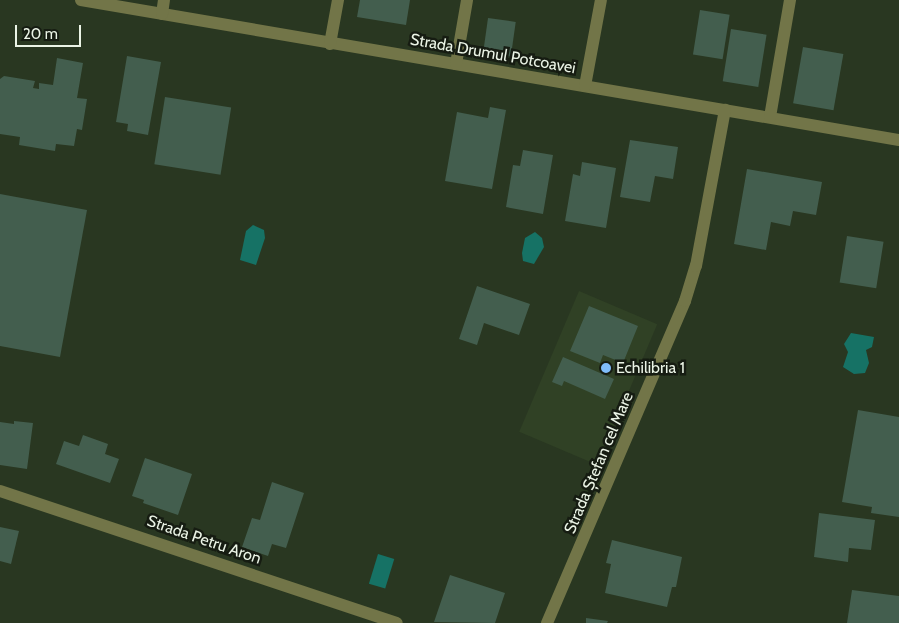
<!DOCTYPE html>
<html>
<head>
<meta charset="utf-8">
<style>
  body { margin:0 }
  #map { position:relative; width:899px; height:623px; overflow:hidden; background:#293721; font-family:Cabin,sans-serif }
  div>[style] { position:absolute }
  [style*='--x'] { left:calc(var(--x)*1px); top:calc(var(--y)*1px); width:calc(var(--w)*1px); rotate:calc(var(--a)*1deg) }
  .built>* { inset:0; background:#304125; transform-origin:0 0 }
  .water>* { inset:0; background:#167265; transform-origin:0 0 }
  .building>* { inset:0; background:#435e4e; transform-origin:0 0 }
  .minor>* { height:12px; margin:-6px; padding:0 6px; transform-origin:6px; border-radius:6px; background:#727548 }
  .dots>* { width:14px; height:14px; translate:-50% -50%; box-sizing:border-box; border:2px solid #161c12; border-radius:50% }
  span { translate:-50% -50%; white-space:nowrap; text-align:center; line-height:1.15; -webkit-text-stroke:5px #161c12; paint-order:stroke }
  .street-label { font-size:16px; color:#ebf4e6 }
  .poi-label { font-size:16px; color:#ebf4e6 }
  .left { translate:0 -50%; text-align:left }
  .scale { position:absolute; left:15px; top:25px; width:66px; height:22px; box-sizing:border-box; border:2px solid #ebf4e6; border-top:0; padding-left:6px; font-size:15px; line-height:18px; white-space:nowrap; color:#ebf4e6; -webkit-text-stroke:4px #161c12; paint-order:stroke }
</style>
</head>
<body>
<div id="map">
  <div class="built">
    <i style="left:579px;top:291px;width:85px;height:153px;rotate:23deg"></i>
  </div>
  <div class="water">
    <i style="clip-path:polygon(253px 225px,264px 230px,265px 238px,256px 265px,240px 260px,246px 231px)"></i>
    <i style="clip-path:polygon(535px 232px,542px 238px,544px 247px,534px 264px,523px 261px,522px 253px,525px 238px)"></i>
    <i style="clip-path:polygon(851px 333px,874px 337px,872px 347px,866px 350px,869px 363px,865px 373px,854px 374px,843px 367px,848px 352px,844px 344px)"></i>
    <i style="left:378px;top:554px;width:17px;height:31px;rotate:17deg"></i>
  </div>
  <div class="building">
    <i style="clip-path:polygon(360px 0,410px 0,406px 25px,357px 17px)"></i>
    <i style="left:700px;top:10px;width:30px;height:45px;rotate:9deg"></i>
    <i style="left:488px;top:18px;width:28px;height:35px;rotate:8deg"></i>
    <i style="left:731px;top:29px;width:36px;height:53px;rotate:9deg"></i>
    <i style="left:803px;top:47px;width:41px;height:57px;rotate:10deg"></i>
    <i style="clip-path:polygon(127px 56px,161px 62px,148px 135px,127px 131px,128px 124px,116px 122px)"></i>
    <i style="clip-path:polygon(57px 58px,83px 63px,77px 98px,87px 99px,82px 130px,77px 129px,74px 146px,56px 144px,55px 151px,19px 145px,20px 137px,0 134px,0 79px,4px 76px,35px 81px,33px 88px,39px 89px,39px 83px,53px 85px)"></i>
    <i style="left:165px;top:97px;width:67px;height:68px;rotate:9deg"></i>
    <i style="clip-path:polygon(490px 107px,506px 110px,492px 189px,445px 181px,457px 112px,488px 118px)"></i>
    <i style="clip-path:polygon(630px 140px,678px 147px,673px 179px,655px 176px,650px 202px,620px 197px)"></i>
    <i style="clip-path:polygon(523px 150px,553px 155px,543px 214px,506px 207px,513px 165px,520px 166px)"></i>
    <i style="clip-path:polygon(582px 162px,616px 168px,606px 228px,565px 221px,573px 174px,580px 176px)"></i>
    <i style="clip-path:polygon(747px 169px,822px 182px,816px 215px,793px 211px,790px 226px,771px 222px,766px 250px,734px 244px)"></i>
    <i style="clip-path:polygon(0 194px,87px 210px,60px 357px,0 346px)"></i>
    <i style="left:847px;top:236px;width:37px;height:47px;rotate:9deg"></i>
    <i style="clip-path:polygon(477px 286px,530px 304px,519px 335px,484px 323px,477px 345px,459px 339px)"></i>
    <i style="clip-path:polygon(589px 306px,638px 326px,623px 363px,603px 355px,600px 363px,570px 351px)"></i>
    <i style="clip-path:polygon(563px 357px,614px 379px,605px 399px,564px 381px,562px 386px,552px 382px)"></i>
    <i style="clip-path:polygon(858px 410px,899px 417px,899px 517px,871px 513px,872px 507px,842px 502px)"></i>
    <i style="clip-path:polygon(14px 421px,33px 423px,27px 469px,0 465px,0 422px,14px 424px)"></i>
    <i style="clip-path:polygon(83px 435px,108px 444px,105px 454px,119px 459px,110px 483px,56px 464px,64px 441px,79px 446px)"></i>
    <i style="clip-path:polygon(145px 458px,192px 474px,178px 515px,143px 503px,144px 500px,132px 496px)"></i>
    <i style="clip-path:polygon(272px 482px,304px 493px,286px 548px,272px 544px,268px 556px,242px 547px,252px 518px,260px 520px)"></i>
    <i style="clip-path:polygon(819px 513px,875px 520px,871px 550px,849px 548px,848px 562px,814px 557px)"></i>
    <i style="clip-path:polygon(0 527px,19px 531px,11px 564px,0 561px)"></i>
    <i style="clip-path:polygon(612px 540px,682px 557px,676px 587px,672px 587px,667px 607px,605px 593px,611px 564px,606px 563px)"></i>
    <i style="clip-path:polygon(450px 575px,505px 593px,495px 623px,434px 622px)"></i>
    <i style="clip-path:polygon(852px 590px,899px 596px,899px 623px,847px 623px)"></i>
    <i style="clip-path:polygon(586px 618px,608px 621px,607px 623px,586px 623px)"></i>
  </div>
  <div class="minor">
    <i style="--x:81;--y:0;--w:830;--a:9.71"></i>
    <i style="--x:162;--y:14;--w:14;--a:-82"></i>
    <i style="--x:330;--y:44;--w:45;--a:-79.7"></i>
    <i style="--x:456;--y:64;--w:65;--a:-80.2"></i>
    <i style="--x:585;--y:86;--w:87;--a:-79.5"></i>
    <i style="--x:770;--y:117;--w:119;--a:-80.3"></i>
    <i style="--x:0;--y:491;--w:418;--a:18.4"></i>
    <i style="--x:547;--y:623;--w:350;--a:-66.8"></i>
    <i style="--x:685;--y:301;--w:37;--a:-73"></i>
    <i style="--x:696;--y:266;--w:159;--a:-79.5"></i>
  </div>
  <div class="dots">
    <i style="left:606px;top:368px;background:#80bdfa"></i>
  </div>
  <div class="street-label">
    <span style="left:493px;top:54px;rotate:10deg">Strada Drumul Potcoavei</span>
    <span style="left:599px;top:463px;rotate:-67deg">Strada Ștefan cel Mare</span>
    <span style="left:204px;top:540px;rotate:19deg">Strada Petru Aron</span>
  </div>
  <div class="poi-label">
    <span class="left" style="left:616px;top:368px">Echilibria 1</span>
  </div>
  <div class="scale">20 m</div>
</div>
</body>
</html>
